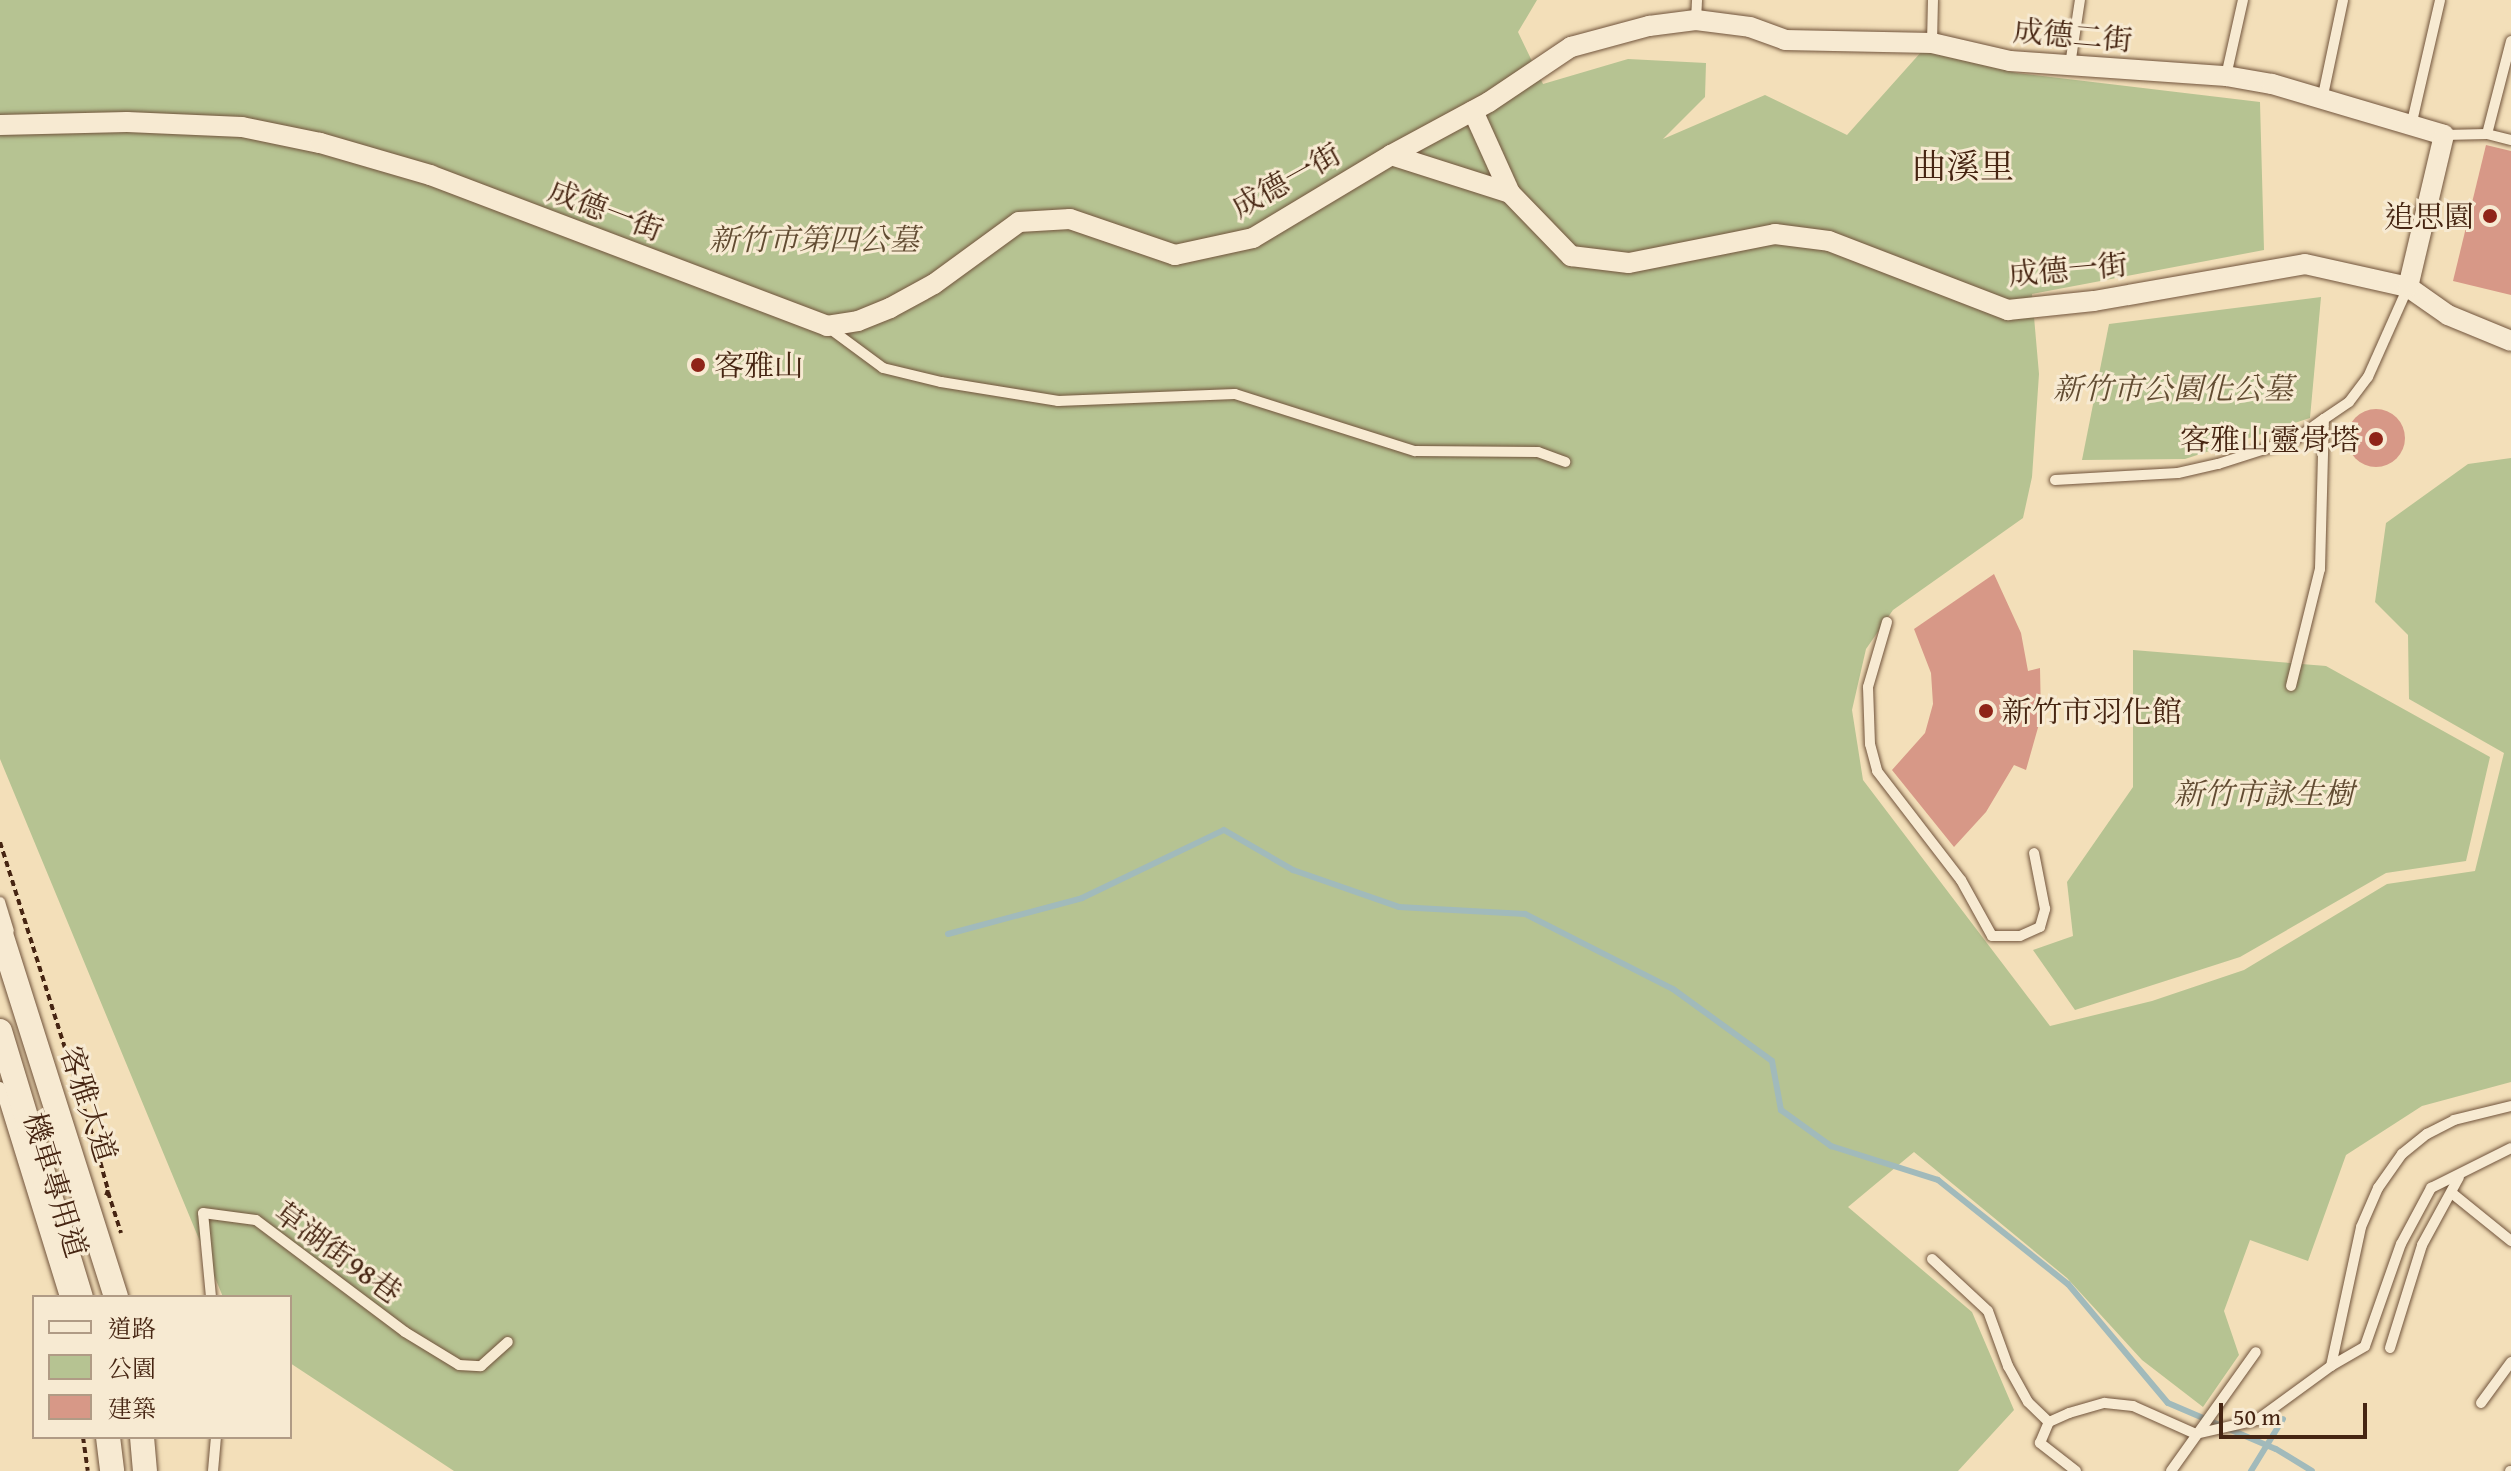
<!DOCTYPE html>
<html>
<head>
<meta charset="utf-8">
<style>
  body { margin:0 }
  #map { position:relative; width:2511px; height:1471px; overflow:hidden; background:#f3dfb9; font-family:"Gentium Book Plus","Noto Serif TC",serif }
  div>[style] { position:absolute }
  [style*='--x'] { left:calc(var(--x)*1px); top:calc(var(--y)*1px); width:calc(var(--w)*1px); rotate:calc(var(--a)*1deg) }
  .green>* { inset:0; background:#b6c392 }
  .stream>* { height:6px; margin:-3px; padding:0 3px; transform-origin:3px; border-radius:3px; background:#a1babb }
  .building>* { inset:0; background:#d79887 }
  .round { border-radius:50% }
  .path>* { height:4px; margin-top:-2px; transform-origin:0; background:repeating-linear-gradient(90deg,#462512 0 6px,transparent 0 10px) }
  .roads { filter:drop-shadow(0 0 2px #71543c) drop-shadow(0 0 2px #71543c) }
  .service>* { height:10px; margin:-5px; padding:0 5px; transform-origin:5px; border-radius:5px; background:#f7ead2 }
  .minor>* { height:20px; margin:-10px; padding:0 10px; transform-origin:10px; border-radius:10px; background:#f7ead2 }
  .tertiary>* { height:24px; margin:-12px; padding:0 12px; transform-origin:12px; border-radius:12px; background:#f7ead2 }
  .dots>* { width:22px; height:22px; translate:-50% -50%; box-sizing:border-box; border:4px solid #f7ead2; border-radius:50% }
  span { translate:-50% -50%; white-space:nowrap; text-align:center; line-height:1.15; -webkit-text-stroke:6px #f7ead2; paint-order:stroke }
  .street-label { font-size:30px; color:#462512 }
  .poi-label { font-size:30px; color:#462512 }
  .right { translate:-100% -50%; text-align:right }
  .left { translate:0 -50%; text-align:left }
  .park-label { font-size:30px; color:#624c32; font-style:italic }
  .quarter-label { font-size:34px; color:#462512 }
  .legend { position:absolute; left:32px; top:1295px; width:260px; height:144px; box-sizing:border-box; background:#f7ead2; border:2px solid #b09b85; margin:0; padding:10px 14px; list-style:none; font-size:24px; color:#462512 }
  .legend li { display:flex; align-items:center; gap:16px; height:40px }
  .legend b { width:40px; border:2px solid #b09b85 }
  .scale { position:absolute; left:2219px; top:1403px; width:148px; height:36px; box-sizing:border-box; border:4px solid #462512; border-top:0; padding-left:10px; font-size:24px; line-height:28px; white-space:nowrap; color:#462512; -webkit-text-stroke:6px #f7ead2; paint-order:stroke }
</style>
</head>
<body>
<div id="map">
  <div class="green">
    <i style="clip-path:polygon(0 0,1537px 0,1518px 32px,1543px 84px,1628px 59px,1706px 63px,1705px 97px,1663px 139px,1765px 95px,1847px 135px,1922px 51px,2017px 73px,2260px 102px,2264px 250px,2032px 294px,2039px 374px,2032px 477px,2023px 518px,1893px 610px,1866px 649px,1852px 710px,1863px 780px,2050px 1026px,2152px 1001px,2244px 970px,2387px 884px,2475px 871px,2504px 753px,2409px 699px,2408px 635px,2375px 602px,2386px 523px,2468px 464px,2511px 458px,2511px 1082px,2422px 1106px,2346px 1155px,2308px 1261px,2250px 1240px,2224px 1311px,2239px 1355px,2203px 1407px,2142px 1360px,2067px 1278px,1914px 1152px,1848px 1207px,1972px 1312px,2014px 1410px,1958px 1471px,454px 1471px,290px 1363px,290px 1297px,223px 1297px,0 759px)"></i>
    <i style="clip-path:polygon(2321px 297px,2310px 418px,2185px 459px,2082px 460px,2109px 324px)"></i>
    <i style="clip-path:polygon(2133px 650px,2326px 666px,2490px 757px,2466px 861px,2386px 873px,2240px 957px,2075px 1010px,2033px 950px,2073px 936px,2067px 882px,2133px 787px)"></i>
  </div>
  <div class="stream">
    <i style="--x:948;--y:934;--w:139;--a:-15"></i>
    <i style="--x:1082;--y:898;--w:157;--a:-25.6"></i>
    <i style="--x:1224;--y:830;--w:80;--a:30.1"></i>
    <i style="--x:1293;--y:870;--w:112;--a:19.2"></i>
    <i style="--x:1399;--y:907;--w:126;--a:3.2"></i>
    <i style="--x:1525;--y:914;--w:166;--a:26.9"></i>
    <i style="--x:1673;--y:989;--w:122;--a:36"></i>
    <i style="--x:1772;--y:1061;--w:50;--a:79.6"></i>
    <i style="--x:1781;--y:1110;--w:62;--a:35.8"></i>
    <i style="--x:1831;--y:1146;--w:112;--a:17.6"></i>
    <i style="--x:1938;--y:1180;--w:166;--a:38.7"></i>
    <i style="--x:2068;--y:1284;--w:155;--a:50"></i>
    <i style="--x:2168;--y:1403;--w:117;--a:23.1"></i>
    <i style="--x:2276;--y:1449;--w:42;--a:31.4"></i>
    <i style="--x:2251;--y:1471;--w:61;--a:-58.4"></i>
  </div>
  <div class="building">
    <i style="clip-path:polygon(2486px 145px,2511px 151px,2511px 295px,2453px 281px)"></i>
    <i class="round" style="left:2347px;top:409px;width:58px;height:58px"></i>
    <i style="clip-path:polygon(1994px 574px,2021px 633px,2028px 671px,2040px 668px,2041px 717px,2026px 770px,2014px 765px,1986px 812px,1954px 847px,1892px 770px,1925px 733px,1933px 704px,1931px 673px,1914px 629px)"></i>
  </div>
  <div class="path">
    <i style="--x:0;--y:842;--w:316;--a:72.5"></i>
    <i style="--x:95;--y:1143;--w:49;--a:74.5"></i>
    <i style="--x:108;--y:1190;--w:6;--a:108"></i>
    <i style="--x:108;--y:1192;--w:43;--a:72.4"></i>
    <i style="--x:83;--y:1437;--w:34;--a:82"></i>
  </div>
  <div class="roads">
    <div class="service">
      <i style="--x:1696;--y:20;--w:20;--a:-87"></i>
      <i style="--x:1932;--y:43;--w:43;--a:-88.7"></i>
      <i style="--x:2070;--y:65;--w:66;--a:-81.3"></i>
      <i style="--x:2226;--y:76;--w:78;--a:-77.4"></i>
      <i style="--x:2322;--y:100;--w:102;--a:-78.1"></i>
      <i style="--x:2411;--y:126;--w:129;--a:-77"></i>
      <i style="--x:2487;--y:134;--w:96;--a:-75.5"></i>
      <i style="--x:2444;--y:135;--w:43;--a:-1.3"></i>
      <i style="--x:2487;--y:134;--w:25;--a:14"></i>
      <i style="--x:829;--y:328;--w:67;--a:36.5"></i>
      <i style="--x:883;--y:368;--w:60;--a:13.6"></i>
      <i style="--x:941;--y:382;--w:119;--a:9.2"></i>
      <i style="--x:1058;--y:401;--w:177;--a:-2.3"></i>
      <i style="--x:1235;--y:394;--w:189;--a:17.6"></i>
      <i style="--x:1415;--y:451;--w:123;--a:0.5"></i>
      <i style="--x:1538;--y:452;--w:29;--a:20"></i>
      <i style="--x:2055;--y:480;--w:123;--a:-3.3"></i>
      <i style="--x:2178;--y:473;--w:41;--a:-12.7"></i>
      <i style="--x:2218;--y:464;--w:82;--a:-17.8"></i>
      <i style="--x:2296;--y:439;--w:34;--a:-36"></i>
      <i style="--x:1887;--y:622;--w:68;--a:106.3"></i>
      <i style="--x:1868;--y:687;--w:57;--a:88"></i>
      <i style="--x:1870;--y:744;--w:28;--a:75"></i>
      <i style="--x:1877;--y:771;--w:138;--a:52.4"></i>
      <i style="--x:1961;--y:880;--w:64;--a:61"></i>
      <i style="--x:1992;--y:936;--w:28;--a:0"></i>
      <i style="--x:2020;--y:936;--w:22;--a:-24"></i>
      <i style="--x:2040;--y:927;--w:19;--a:-74"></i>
      <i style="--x:2045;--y:909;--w:57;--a:-101.1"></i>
      <i style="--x:2291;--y:686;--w:121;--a:-76.1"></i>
      <i style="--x:2320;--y:569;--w:150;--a:-88.5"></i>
      <i style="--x:2324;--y:419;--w:30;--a:-34"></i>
      <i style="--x:2349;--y:402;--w:31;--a:-53"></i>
      <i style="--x:2368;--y:377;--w:98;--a:-66"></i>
      <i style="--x:0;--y:902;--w:30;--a:73"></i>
      <i style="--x:0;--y:1087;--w:220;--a:72.8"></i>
      <i style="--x:2453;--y:1194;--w:75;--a:39"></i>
      <i style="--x:1932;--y:1259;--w:76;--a:42.9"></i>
      <i style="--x:1988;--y:1311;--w:59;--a:70"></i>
      <i style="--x:2008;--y:1366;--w:41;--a:60.9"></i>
      <i style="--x:2028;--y:1402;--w:29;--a:44"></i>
      <i style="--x:211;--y:1297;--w:84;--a:-95.4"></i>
      <i style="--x:203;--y:1213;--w:53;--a:7.5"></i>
      <i style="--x:256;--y:1220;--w:186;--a:36.9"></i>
      <i style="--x:405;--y:1332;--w:63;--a:31.4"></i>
      <i style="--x:459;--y:1365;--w:22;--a:3"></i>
      <i style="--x:481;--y:1366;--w:36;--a:-42"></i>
      <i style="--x:2390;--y:1348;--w:108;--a:-72.7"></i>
      <i style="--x:2422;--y:1245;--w:77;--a:-61.4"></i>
      <i style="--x:2331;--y:1366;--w:39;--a:-30"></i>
      <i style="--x:2365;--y:1346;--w:108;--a:-70.6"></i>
      <i style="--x:2401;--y:1244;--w:64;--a:-61.8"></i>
      <i style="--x:2431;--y:1188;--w:89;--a:-26.6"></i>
      <i style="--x:2481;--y:1403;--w:51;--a:-53.8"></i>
      <i style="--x:2196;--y:1434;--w:63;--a:-12.9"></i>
      <i style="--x:2257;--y:1420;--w:92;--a:-36.1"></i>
      <i style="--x:2331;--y:1366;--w:142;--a:-77.8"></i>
      <i style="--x:2361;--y:1227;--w:43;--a:-66.4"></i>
      <i style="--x:2378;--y:1188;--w:42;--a:-54.8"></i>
      <i style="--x:2402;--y:1154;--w:32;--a:-39"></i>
      <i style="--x:2427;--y:1134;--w:30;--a:-27"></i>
      <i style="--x:2454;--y:1120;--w:59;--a:-13.8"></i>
      <i style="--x:213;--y:1471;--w:34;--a:-85"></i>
      <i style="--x:2076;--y:1471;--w:46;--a:-142.1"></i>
      <i style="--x:2040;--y:1443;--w:23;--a:-67"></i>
      <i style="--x:2049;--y:1422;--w:22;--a:-24"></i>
      <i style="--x:2069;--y:1413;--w:37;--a:-16"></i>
      <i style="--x:2105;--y:1403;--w:28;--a:6"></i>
      <i style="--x:2133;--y:1406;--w:69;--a:24"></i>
      <i style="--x:2171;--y:1471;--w:146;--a:-54.5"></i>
      <i style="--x:2510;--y:1471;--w:1;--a:0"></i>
    </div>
    <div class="minor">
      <i style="--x:1473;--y:111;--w:90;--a:65.7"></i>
      <i style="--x:0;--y:125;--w:127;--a:-1.4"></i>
      <i style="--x:127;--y:122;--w:115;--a:2.5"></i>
      <i style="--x:242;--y:127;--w:80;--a:11.6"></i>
      <i style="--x:320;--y:143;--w:115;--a:16.2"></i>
      <i style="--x:430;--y:175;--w:425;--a:20.8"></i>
      <i style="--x:827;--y:326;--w:31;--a:-9"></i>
      <i style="--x:858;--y:321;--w:35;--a:-22"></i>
      <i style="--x:890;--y:308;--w:50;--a:-28.6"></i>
      <i style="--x:934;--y:284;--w:105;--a:-36.1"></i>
      <i style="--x:1019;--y:222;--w:51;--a:-3.4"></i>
      <i style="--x:1070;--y:219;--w:111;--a:18.9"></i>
      <i style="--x:1175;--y:255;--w:80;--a:-12.3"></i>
      <i style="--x:1253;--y:238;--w:161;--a:-31"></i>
      <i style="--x:1391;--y:155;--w:125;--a:17.7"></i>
      <i style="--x:1510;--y:193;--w:88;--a:45.9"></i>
      <i style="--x:1571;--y:256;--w:58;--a:6.9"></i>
      <i style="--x:1629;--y:263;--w:149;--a:-11.2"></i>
      <i style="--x:1775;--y:234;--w:54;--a:7.4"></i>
      <i style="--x:1829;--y:241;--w:192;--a:21.1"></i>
      <i style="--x:2008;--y:310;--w:86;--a:-6"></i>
      <i style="--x:2094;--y:301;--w:214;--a:-9.9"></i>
      <i style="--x:2305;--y:264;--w:106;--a:12.6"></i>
      <i style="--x:2408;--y:287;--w:49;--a:35"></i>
      <i style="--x:2448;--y:315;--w:68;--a:22.4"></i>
      <i style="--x:1391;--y:155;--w:111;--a:-28.4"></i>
      <i style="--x:1489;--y:102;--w:99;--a:-33.9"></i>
      <i style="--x:1571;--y:47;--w:81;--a:-15.1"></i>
      <i style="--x:1649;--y:26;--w:47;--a:-7.3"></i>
      <i style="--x:1696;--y:20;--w:54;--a:7.4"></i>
      <i style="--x:1750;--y:27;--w:37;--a:20"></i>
      <i style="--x:1785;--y:40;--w:147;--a:1.2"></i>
      <i style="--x:1932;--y:43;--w:80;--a:13"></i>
      <i style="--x:2010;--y:61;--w:217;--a:4"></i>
      <i style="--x:2226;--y:76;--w:47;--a:9.9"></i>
      <i style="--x:2272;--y:84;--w:179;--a:16.5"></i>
      <i style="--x:2444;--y:135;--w:156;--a:103.3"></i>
    </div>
    <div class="tertiary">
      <i style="--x:0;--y:931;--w:384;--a:72.4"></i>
      <i style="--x:0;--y:1031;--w:278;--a:73.1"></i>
      <i style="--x:108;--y:1437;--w:34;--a:83"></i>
      <i style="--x:142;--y:1437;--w:34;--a:85"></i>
    </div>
  </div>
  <div class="dots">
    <i style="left:2490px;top:216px;background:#8f2418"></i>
    <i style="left:698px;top:365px;background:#8f2418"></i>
    <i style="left:2376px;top:439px;background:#8f2418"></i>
    <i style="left:1986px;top:711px;background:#8f2418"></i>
  </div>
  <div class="street-label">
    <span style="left:2073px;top:35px;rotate:5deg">成德二街</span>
    <span style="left:1286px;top:180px;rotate:-29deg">成德一街</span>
    <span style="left:606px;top:210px;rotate:21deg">成德一街</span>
    <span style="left:2068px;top:269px;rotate:-5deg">成德一街</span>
    <span style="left:89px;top:1104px;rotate:72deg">客雅大道</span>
    <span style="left:56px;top:1185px;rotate:73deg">機車專用道</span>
    <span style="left:338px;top:1252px;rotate:36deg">草湖街98巷</span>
  </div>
  <div class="poi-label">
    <span class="right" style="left:2474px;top:216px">追思園</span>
    <span class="left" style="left:714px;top:365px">客雅山</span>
    <span class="right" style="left:2360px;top:439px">客雅山靈骨塔</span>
    <span class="left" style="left:2002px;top:711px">新竹市羽化館</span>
  </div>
  <div class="park-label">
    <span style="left:814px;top:239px">新竹市第四公墓</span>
    <span style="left:2173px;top:388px">新竹市公園化公墓</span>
    <span style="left:2264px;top:793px">新竹市詠生樹</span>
  </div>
  <div class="quarter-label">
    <span style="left:1963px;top:166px">曲溪里</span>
  </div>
  <ul class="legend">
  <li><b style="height:10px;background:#f7ead2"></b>道路</li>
  <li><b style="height:22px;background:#b6c392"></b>公園</li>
  <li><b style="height:22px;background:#d79887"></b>建築</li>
  </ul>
  <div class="scale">50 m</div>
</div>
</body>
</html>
